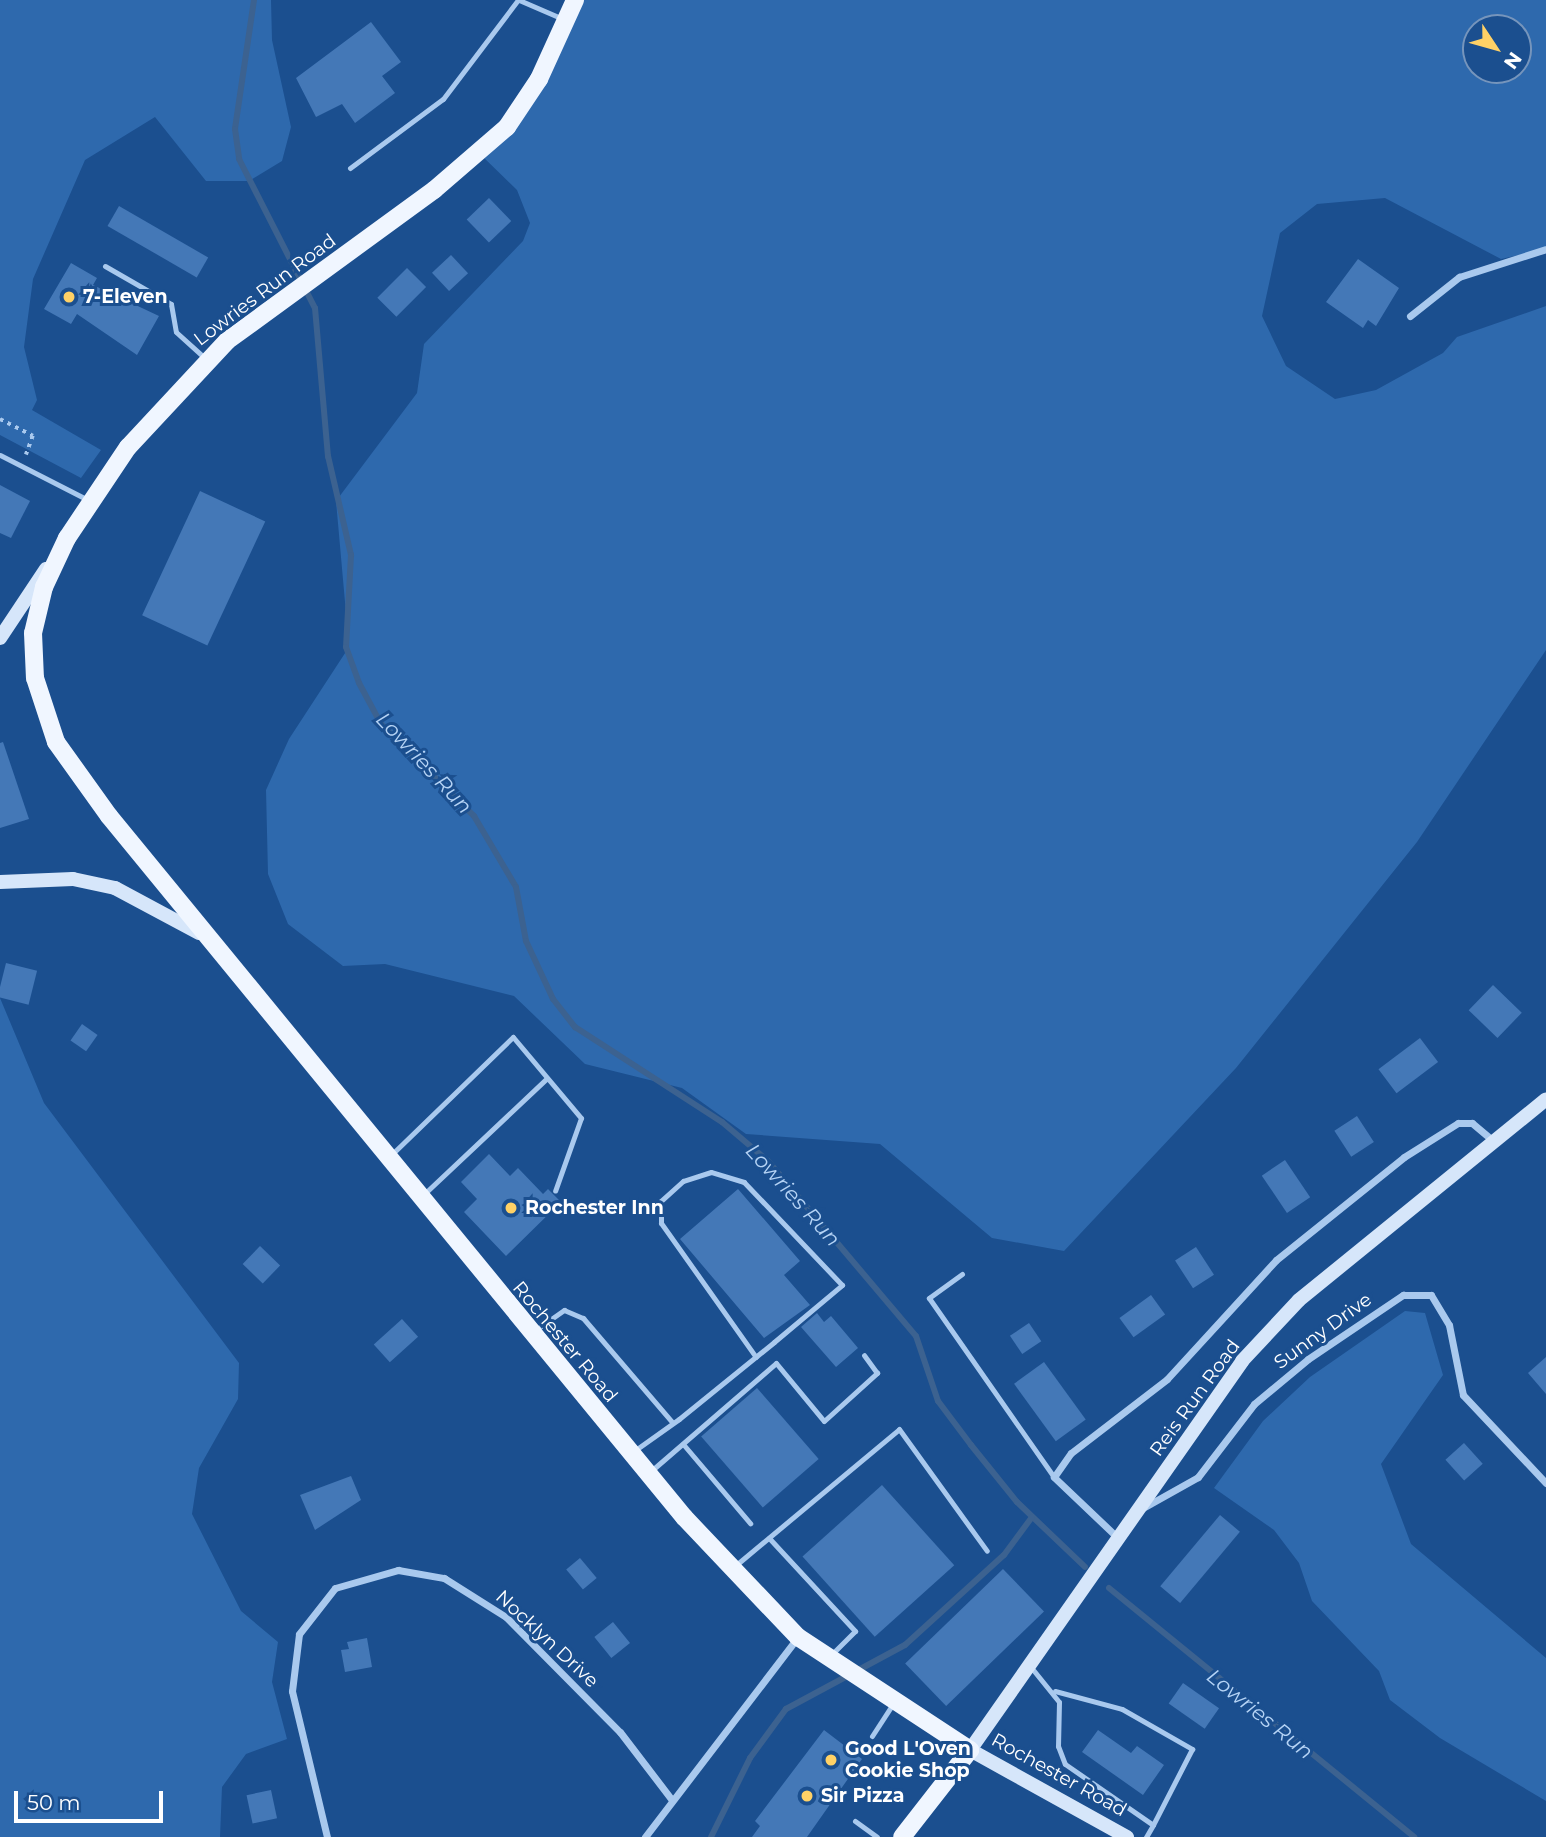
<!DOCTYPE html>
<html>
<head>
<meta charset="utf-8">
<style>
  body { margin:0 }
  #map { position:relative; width:1546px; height:1837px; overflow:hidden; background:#1b4f8f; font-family:Montserrat,sans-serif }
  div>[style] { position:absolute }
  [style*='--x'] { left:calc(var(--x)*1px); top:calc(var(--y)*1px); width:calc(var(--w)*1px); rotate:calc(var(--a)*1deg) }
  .green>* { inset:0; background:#2e69ad }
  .stream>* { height:6px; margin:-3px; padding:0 3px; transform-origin:3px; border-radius:3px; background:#3c6290 }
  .building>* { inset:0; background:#4478b7; transform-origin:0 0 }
  .path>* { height:3.5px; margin-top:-1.75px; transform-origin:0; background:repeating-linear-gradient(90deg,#a9c9ee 0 3.5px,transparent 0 8.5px) }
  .lane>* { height:5px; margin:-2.5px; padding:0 2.5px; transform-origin:2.5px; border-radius:2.5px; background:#a9c9ee }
  .street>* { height:7px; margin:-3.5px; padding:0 3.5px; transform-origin:3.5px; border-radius:3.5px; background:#a9c9ee }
  .secondary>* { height:14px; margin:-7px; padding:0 7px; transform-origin:7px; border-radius:7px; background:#d6e6fa }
  .primary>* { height:18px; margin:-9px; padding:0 9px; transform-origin:9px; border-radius:9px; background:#f0f6ff }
  .dots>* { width:19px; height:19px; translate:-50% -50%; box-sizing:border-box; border:4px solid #1b4f8f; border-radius:50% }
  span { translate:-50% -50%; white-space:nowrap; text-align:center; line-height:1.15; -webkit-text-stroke:6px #1b4f8f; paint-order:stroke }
  .street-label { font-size:19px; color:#fff }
  .poi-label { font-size:19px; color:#fff; font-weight:700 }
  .left { translate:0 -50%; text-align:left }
  .water-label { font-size:21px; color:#b5d3f5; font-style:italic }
  .north { position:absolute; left:1462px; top:14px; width:70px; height:70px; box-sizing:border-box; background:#1b4f8f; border:2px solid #7695bc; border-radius:50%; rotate:126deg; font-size:19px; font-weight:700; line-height:28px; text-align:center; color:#fff }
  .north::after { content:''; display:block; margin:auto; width:24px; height:32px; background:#ffd166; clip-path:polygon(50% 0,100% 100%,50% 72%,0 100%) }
  .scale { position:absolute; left:14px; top:1791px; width:149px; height:32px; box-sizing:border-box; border:4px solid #fff; border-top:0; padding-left:9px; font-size:21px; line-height:24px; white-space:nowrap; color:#fff; -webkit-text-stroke:5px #1b4f8f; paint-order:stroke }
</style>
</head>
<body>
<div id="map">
  <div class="green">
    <i style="clip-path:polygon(0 0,271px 0,272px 40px,291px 127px,282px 161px,249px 181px,206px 181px,155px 117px,85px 160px,33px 279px,24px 347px,37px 400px,32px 410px,101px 450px,81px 478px,0 435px)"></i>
    <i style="clip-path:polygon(evenodd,575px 0,1546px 0,1546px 249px,1501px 259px,1385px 198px,1317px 204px,1280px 233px,1262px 316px,1286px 366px,1335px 399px,1376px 390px,1443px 353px,1457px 337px,1546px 306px,1546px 650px,1417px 842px,1236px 1068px,1064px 1251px,992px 1238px,880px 1144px,746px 1134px,682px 1088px,585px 1064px,514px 996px,385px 964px,343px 966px,288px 924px,268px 874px,266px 790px,289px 739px,349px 647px,336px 501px,417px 393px,424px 344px,523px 241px,530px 223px,517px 190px,479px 153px,495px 139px,575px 0,1476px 28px,1518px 28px,1518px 70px,1476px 70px,1476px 28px)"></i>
    <i style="clip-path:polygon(0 998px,44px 1103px,239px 1363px,238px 1399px,199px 1468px,192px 1514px,241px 1611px,278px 1642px,272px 1682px,287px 1739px,246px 1754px,222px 1787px,220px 1837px,0 1837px)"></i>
    <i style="clip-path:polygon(1405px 1311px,1425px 1313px,1443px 1375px,1381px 1464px,1411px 1544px,1546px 1658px,1546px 1801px,1440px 1738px,1390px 1700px,1379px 1671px,1312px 1601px,1299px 1563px,1274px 1530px,1214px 1488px,1263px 1421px,1310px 1377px)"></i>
  </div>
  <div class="stream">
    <i style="--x:254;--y:0;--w:130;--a:98.4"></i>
    <i style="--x:235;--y:129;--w:30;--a:82"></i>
    <i style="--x:239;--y:159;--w:167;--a:63"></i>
    <i style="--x:315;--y:308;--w:149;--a:85"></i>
    <i style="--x:328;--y:456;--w:102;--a:76.9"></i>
    <i style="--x:351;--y:555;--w:92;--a:93.1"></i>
    <i style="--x:346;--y:647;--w:38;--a:70"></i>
    <i style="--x:359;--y:683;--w:47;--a:61.8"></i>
    <i style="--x:381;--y:724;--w:131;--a:44.7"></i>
    <i style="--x:474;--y:816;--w:82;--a:59.4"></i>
    <i style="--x:516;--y:887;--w:55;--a:79.5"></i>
    <i style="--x:526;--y:941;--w:64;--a:65"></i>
    <i style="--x:553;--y:999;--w:36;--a:52"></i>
    <i style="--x:575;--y:1027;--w:175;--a:32.9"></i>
    <i style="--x:722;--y:1122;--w:60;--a:40.3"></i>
    <i style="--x:768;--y:1161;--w:229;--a:49.8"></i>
    <i style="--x:916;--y:1336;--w:69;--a:71.3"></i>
    <i style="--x:938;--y:1401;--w:55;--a:53.1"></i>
    <i style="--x:971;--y:1445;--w:73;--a:51.1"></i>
    <i style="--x:1017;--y:1502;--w:94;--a:43.7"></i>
    <i style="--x:1109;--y:1588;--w:394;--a:39.2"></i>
    <i style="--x:711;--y:1837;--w:88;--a:-63.7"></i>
    <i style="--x:750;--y:1758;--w:61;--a:-53.7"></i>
    <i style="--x:786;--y:1709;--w:135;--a:-28.3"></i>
    <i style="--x:905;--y:1645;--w:134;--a:-42.3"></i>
    <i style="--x:1004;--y:1555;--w:47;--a:-53.6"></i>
  </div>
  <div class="building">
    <i style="clip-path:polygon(371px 22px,401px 62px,382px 76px,395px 93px,355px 123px,342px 104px,316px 117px,296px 78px)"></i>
    <i style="left:489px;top:198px;width:32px;height:31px;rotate:46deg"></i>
    <i style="left:119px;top:206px;width:103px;height:23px;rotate:30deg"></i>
    <i style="left:451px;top:255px;width:25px;height:26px;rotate:47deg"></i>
    <i style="clip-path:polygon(1358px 259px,1399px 288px,1376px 326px,1368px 320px,1363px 328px,1326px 302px)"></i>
    <i style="clip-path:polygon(71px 263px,97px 278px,93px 285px,159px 316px,137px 355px,77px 314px,71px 324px,44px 309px)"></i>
    <i style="left:407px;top:268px;width:27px;height:42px;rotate:45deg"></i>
    <i style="clip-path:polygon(0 485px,30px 501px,11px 538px,0 533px)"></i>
    <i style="left:200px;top:491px;width:72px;height:137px;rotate:25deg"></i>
    <i style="clip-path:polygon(3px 742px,29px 819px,0 828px,0 743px)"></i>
    <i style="left:6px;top:963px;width:32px;height:35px;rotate:14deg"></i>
    <i style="left:1493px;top:985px;width:40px;height:35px;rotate:44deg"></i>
    <i style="left:82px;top:1024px;width:19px;height:20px;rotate:35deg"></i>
    <i style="left:1420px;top:1038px;width:30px;height:52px;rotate:53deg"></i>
    <i style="left:1357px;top:1116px;width:31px;height:27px;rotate:57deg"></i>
    <i style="clip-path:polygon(489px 1154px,510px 1176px,518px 1168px,543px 1194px,548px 1189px,561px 1202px,506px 1256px,464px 1212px,477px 1199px,461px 1182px)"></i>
    <i style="left:1285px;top:1160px;width:45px;height:28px;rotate:56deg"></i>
    <i style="clip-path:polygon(738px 1189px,800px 1261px,784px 1275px,810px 1305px,764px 1338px,680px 1239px)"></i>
    <i style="left:260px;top:1246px;width:28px;height:25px;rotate:44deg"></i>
    <i style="left:1196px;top:1247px;width:33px;height:25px;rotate:57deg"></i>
    <i style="left:1151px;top:1295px;width:24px;height:39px;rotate:54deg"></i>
    <i style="clip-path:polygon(817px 1313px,824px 1322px,831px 1316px,858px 1348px,836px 1367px,801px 1327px)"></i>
    <i style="left:402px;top:1319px;width:24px;height:38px;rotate:48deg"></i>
    <i style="left:1029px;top:1323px;width:22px;height:23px;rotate:56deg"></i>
    <i style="clip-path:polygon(1546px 1357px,1546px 1394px,1528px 1373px)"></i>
    <i style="left:1044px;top:1362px;width:71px;height:37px;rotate:54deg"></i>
    <i style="left:757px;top:1388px;width:94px;height:74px;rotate:49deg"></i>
    <i style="left:1464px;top:1443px;width:28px;height:25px;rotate:48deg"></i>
    <i style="clip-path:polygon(351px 1476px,361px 1500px,315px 1530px,300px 1495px)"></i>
    <i style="left:882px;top:1485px;width:108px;height:107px;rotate:48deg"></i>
    <i style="left:1220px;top:1515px;width:26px;height:93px;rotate:40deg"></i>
    <i style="left:580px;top:1558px;width:26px;height:18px;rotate:50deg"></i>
    <i style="left:1003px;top:1569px;width:59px;height:136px;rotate:46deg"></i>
    <i style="left:613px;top:1622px;width:27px;height:24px;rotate:51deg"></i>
    <i style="clip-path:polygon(367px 1638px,372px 1667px,345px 1672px,341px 1650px,349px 1649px,347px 1642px)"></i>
    <i style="left:1183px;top:1683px;width:44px;height:25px;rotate:35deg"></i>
    <i style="clip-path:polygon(824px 1730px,862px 1759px,807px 1837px,752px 1837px,760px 1826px,755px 1821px)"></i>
    <i style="clip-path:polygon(1098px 1730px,1131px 1753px,1137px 1746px,1164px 1765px,1143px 1795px,1082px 1752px)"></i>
    <i style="left:271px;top:1790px;width:29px;height:25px;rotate:78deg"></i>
  </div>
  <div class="path">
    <i style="--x:0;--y:419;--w:37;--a:27"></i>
    <i style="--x:33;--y:436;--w:20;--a:110"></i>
  </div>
  <div class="lane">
    <i style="--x:519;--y:0;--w:48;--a:23.4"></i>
    <i style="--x:350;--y:168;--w:116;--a:-36.6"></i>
    <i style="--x:443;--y:99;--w:124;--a:-52.9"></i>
    <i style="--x:105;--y:266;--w:76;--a:29.9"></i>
    <i style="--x:171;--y:304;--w:28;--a:80"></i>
    <i style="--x:176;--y:332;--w:42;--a:42.1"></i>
    <i style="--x:0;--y:455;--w:99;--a:27.1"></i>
    <i style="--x:390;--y:1156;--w:171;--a:-44.1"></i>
    <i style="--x:513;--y:1037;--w:106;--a:50"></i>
    <i style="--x:581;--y:1118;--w:77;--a:109.6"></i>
    <i style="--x:423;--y:1195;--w:170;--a:-43.3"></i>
    <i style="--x:962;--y:1274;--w:41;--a:144"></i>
    <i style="--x:929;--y:1298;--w:218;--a:55.1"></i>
    <i style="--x:534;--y:1331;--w:37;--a:-35"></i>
    <i style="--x:564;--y:1310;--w:21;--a:23"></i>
    <i style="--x:583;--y:1318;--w:138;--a:49.4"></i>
    <i style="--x:683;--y:1444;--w:104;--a:49.7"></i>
    <i style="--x:634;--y:1451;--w:55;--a:-35.4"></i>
    <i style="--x:679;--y:1419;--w:122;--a:-39"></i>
    <i style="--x:774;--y:1342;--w:89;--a:-40"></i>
    <i style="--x:842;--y:1285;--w:142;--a:-133.6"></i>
    <i style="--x:744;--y:1182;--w:34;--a:-163"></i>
    <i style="--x:711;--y:1172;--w:29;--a:162"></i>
    <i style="--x:683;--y:1181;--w:30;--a:138"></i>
    <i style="--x:661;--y:1201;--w:22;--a:90"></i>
    <i style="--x:661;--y:1223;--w:164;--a:54.7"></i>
    <i style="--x:651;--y:1471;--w:165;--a:-40.8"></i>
    <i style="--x:776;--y:1363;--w:75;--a:50.4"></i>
    <i style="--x:824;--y:1421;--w:72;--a:-42.2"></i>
    <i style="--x:877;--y:1373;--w:22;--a:-126"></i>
    <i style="--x:769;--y:1538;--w:127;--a:47.2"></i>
    <i style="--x:855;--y:1631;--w:33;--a:135"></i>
    <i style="--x:736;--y:1565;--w:212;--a:-39.8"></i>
    <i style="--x:899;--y:1429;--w:150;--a:54.2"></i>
    <i style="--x:1030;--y:1666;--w:46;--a:51.1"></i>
    <i style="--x:1059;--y:1702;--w:44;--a:91.3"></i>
    <i style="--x:1058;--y:1746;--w:19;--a:69"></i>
    <i style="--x:1065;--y:1764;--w:107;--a:34.7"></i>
    <i style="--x:1153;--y:1825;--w:14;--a:120"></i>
    <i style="--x:1055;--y:1691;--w:69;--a:15"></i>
    <i style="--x:1122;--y:1709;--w:81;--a:29.7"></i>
    <i style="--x:1192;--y:1749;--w:85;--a:117.2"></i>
    <i style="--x:872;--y:1736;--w:38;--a:-57"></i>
    <i style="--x:855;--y:1821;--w:27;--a:36"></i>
  </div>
  <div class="street">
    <i style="--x:1410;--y:316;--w:63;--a:-38.5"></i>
    <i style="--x:1459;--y:277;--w:91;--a:-17.8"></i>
    <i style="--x:1141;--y:1509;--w:65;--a:-29.3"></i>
    <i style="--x:1198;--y:1477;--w:92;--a:-52.5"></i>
    <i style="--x:1254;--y:1404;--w:70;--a:-39.8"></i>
    <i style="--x:1308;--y:1359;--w:115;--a:-34"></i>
    <i style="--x:1403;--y:1295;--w:28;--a:0"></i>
    <i style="--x:1431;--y:1295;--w:35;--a:59"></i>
    <i style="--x:1449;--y:1325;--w:71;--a:78.7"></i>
    <i style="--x:1463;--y:1395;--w:121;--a:46.7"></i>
    <i style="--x:1119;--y:1539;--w:90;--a:-136.4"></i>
    <i style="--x:1054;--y:1477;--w:29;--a:-55"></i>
    <i style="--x:1071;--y:1453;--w:121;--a:-37.6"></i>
    <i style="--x:1167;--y:1379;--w:161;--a:-47.5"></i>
    <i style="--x:1276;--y:1260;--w:164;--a:-38.8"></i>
    <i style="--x:1404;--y:1157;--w:64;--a:-32.2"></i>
    <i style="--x:1458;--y:1123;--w:14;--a:0"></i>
    <i style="--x:1472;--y:1123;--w:26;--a:40"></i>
    <i style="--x:327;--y:1837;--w:150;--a:-103.5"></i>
    <i style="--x:292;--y:1691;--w:57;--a:-83"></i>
    <i style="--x:299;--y:1634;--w:58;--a:-52"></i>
    <i style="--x:335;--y:1588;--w:66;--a:-15.9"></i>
    <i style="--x:398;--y:1570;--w:47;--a:9.9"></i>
    <i style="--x:444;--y:1578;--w:73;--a:32.2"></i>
    <i style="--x:506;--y:1617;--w:162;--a:45.3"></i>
    <i style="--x:620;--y:1732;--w:86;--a:52.6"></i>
    <i style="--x:645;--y:1837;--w:250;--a:-52.6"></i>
  </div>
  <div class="secondary">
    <i style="--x:0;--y:638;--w:83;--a:-56.3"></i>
    <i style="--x:0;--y:882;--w:73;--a:-2.4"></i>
    <i style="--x:73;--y:879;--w:43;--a:12.1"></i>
    <i style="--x:115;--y:888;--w:95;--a:28.2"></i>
    <i style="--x:1127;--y:1837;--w:179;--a:-151"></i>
    <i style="--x:970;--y:1750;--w:475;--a:-55"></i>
    <i style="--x:1242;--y:1361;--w:83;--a:-46.9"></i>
    <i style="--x:1299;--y:1300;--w:318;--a:-39.1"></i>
  </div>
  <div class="primary">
    <i style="--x:575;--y:0;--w:87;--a:114.5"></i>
    <i style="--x:539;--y:79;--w:58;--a:123.7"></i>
    <i style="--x:507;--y:127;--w:96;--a:139.2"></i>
    <i style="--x:434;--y:190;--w:256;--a:143.9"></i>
    <i style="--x:227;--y:341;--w:145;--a:133"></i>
    <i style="--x:128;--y:447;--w:110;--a:123.8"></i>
    <i style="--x:67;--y:538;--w:54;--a:115.1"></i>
    <i style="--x:44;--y:587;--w:47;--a:103.4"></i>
    <i style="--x:33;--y:633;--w:45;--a:87.5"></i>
    <i style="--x:35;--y:678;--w:67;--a:71.8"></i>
    <i style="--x:56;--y:742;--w:91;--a:54.4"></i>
    <i style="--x:109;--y:816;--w:907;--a:50.64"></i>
    <i style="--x:684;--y:1517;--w:166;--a:46.5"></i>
    <i style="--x:798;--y:1637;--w:206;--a:33.3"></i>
    <i style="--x:970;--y:1750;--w:110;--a:128"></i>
  </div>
  <div class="dots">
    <i style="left:69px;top:297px;background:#ffd166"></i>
    <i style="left:511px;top:1208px;background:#ffd166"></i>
    <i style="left:831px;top:1760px;background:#ffd166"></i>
    <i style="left:807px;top:1796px;background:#ffd166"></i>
  </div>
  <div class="street-label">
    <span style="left:265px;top:290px;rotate:-37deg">Lowries Run Road</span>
    <span style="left:1323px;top:1331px;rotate:-36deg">Sunny Drive</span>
    <span style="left:565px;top:1342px;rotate:50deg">Rochester Road</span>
    <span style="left:1195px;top:1398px;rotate:-54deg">Reis Run Road</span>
    <span style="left:547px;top:1639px;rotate:43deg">Nocklyn Drive</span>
    <span style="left:1059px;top:1775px;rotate:29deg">Rochester Road</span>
  </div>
  <div class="poi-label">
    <span class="left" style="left:83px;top:297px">7-Eleven</span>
    <span class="left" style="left:525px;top:1208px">Rochester Inn</span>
    <span class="left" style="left:845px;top:1760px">Good L'Oven<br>Cookie Shop</span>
    <span class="left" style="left:821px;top:1796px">Sir Pizza</span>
  </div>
  <div class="water-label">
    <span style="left:424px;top:763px;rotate:47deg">Lowries Run</span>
    <span style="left:793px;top:1195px;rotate:48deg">Lowries Run</span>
    <span style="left:1260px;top:1714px;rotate:39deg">Lowries Run</span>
  </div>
  <div class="north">N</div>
  <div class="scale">50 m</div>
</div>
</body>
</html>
